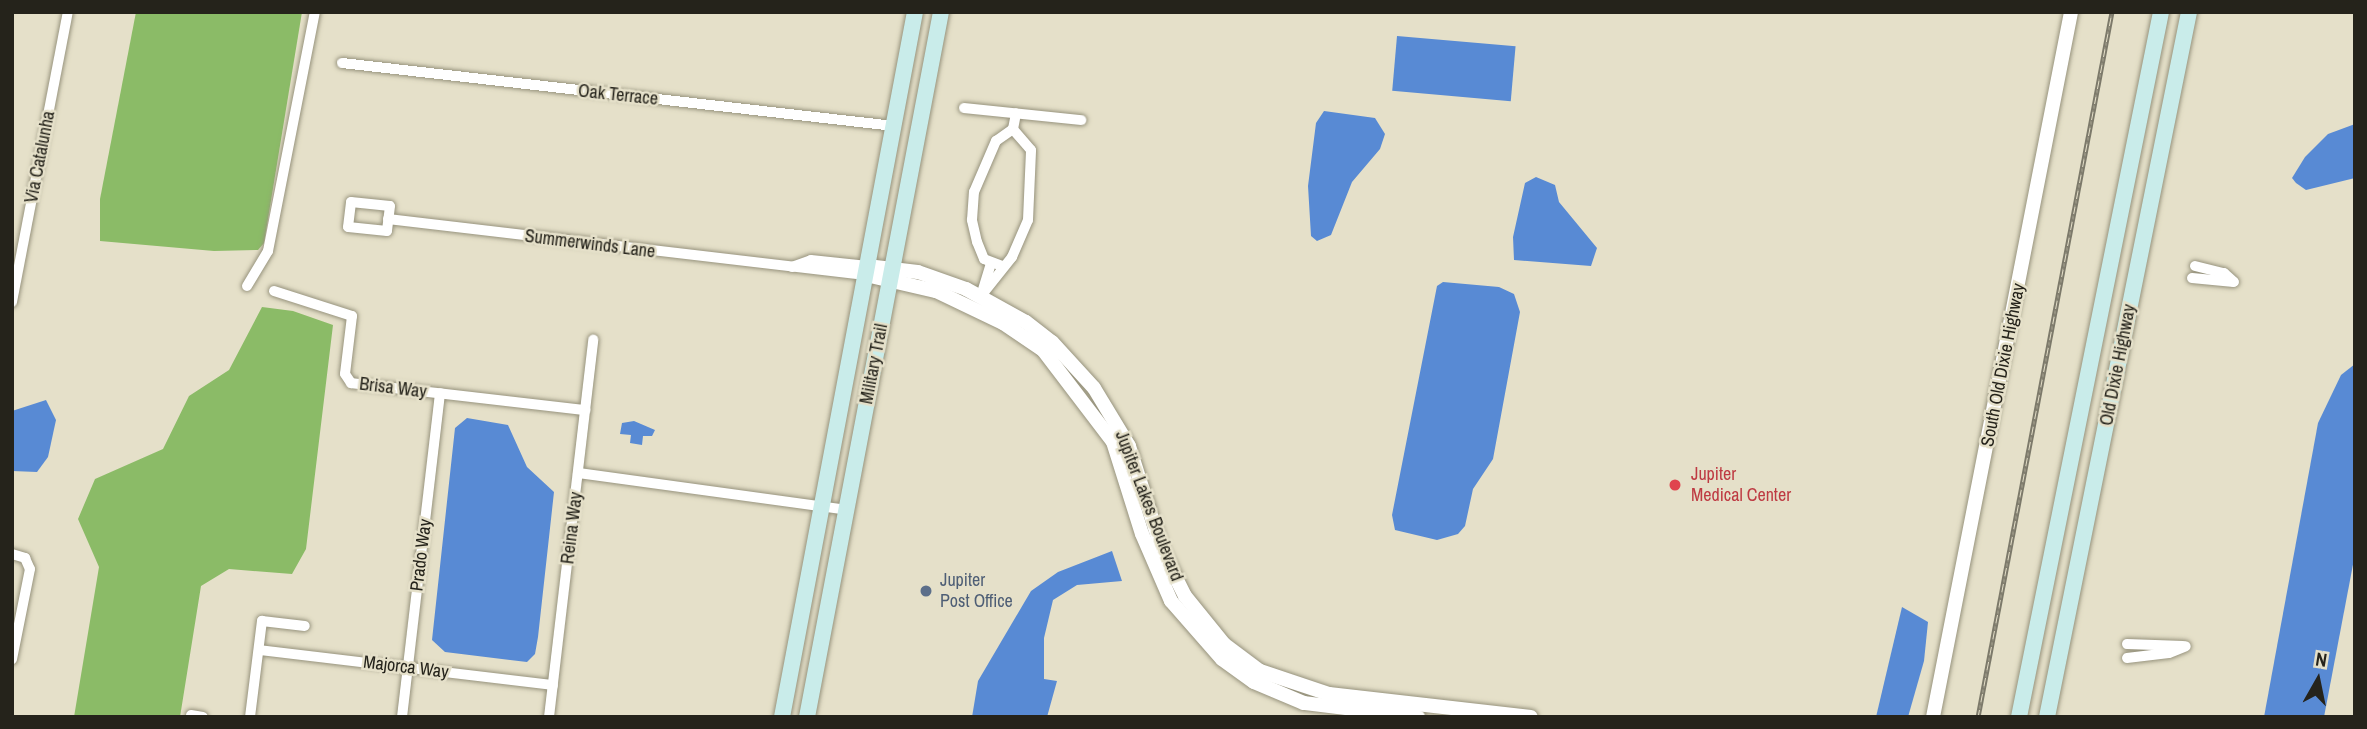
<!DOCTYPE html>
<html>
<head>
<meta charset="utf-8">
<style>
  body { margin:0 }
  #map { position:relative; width:2367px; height:729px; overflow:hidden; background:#e5e0c9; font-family:"Archivo Narrow",sans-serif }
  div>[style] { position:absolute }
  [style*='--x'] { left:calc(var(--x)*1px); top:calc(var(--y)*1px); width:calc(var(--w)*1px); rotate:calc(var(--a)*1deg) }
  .forest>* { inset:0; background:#8bbb67 }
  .water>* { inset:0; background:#588ad4; transform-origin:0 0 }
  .roads { filter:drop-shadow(0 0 2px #97937d) drop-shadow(0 0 2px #97937d) }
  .minor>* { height:10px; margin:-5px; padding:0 5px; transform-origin:5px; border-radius:5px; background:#fff }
  .tertiary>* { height:14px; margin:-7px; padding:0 7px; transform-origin:7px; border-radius:7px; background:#fff }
  .secondary>* { height:16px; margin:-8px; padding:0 8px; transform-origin:8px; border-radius:8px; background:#c9ecea }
  .rail>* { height:5px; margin-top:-2.5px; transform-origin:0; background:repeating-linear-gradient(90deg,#e5e0c9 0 8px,#7c796a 0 16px); box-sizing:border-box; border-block:2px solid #7c796a }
  .dots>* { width:19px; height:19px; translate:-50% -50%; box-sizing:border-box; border:4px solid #e5e0c9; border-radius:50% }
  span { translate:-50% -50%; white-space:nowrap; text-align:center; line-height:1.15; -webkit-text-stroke:5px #e5e0c9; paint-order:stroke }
  .street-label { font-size:18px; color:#25231b }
  .health-label { font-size:18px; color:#be3a42 }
  .left { translate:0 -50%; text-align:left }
  .service-label { font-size:18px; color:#4e5e75 }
  .frame { position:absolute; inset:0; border:14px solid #25231b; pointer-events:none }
  .north { position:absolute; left:2283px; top:645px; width:70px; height:70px; -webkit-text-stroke:5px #e5e0c9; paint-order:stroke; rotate:9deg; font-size:19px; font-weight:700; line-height:28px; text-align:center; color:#25231b }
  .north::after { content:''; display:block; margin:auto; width:24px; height:32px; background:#25231b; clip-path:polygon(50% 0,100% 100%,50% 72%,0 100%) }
</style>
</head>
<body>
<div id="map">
  <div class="forest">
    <i style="clip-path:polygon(136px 12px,302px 12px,264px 243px,258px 250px,214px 251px,100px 241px,100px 199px)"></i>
    <i style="clip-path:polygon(262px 307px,293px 311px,333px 325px,306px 549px,292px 574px,229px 569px,201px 586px,180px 717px,74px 717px,99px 567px,78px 519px,95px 479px,163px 449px,189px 396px,229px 370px)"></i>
  </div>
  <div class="water">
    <i style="left:1397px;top:36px;width:119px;height:55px;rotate:5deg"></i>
    <i style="clip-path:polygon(1324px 111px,1375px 118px,1385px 134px,1380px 149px,1352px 182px,1331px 235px,1317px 241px,1311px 236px,1308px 186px,1316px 123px)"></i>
    <i style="clip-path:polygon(2355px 124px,2355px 178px,2306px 190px,2296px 183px,2292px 178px,2305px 157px,2328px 134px)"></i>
    <i style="clip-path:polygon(1536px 177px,1555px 185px,1559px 202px,1597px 248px,1591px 266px,1514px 260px,1513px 237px,1525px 183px)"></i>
    <i style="clip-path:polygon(1443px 282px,1499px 287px,1514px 294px,1520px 312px,1493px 459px,1473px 489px,1465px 526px,1458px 534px,1437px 540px,1395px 530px,1392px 515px,1437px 286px)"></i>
    <i style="clip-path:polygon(2355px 364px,2355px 554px,2324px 717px,2264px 717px,2318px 423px,2341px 375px)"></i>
    <i style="clip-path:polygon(46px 400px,56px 420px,48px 457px,37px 472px,12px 471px,12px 411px)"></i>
    <i style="clip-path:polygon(467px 418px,508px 425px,527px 467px,554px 492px,538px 637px,535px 654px,527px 662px,445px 652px,432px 640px,455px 428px)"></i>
    <i style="clip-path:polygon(634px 421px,655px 430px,652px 436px,643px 436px,642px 445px,630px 443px,631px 435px,620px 434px,622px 423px)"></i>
    <i style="clip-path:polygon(1112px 551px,1122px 581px,1077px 585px,1053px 600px,1044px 638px,1044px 679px,1057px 681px,1047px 717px,972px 717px,978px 681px,1031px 591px,1058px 572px)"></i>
    <i style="clip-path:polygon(1902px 607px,1928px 622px,1924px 661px,1908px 717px,1876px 717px)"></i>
  </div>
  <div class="roads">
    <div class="minor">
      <i style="--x:342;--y:63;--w:556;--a:6.51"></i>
      <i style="--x:964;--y:108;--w:118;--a:5.9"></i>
      <i style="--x:351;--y:202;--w:39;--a:6"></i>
      <i style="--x:390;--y:206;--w:25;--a:97"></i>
      <i style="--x:387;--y:231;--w:39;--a:-174"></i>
      <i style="--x:348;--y:227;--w:25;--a:-83"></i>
      <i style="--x:388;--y:219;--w:481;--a:6.7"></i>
      <i style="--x:1002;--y:266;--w:19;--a:-159"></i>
      <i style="--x:984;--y:259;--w:18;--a:-112"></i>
      <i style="--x:977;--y:242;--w:23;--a:-103"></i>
      <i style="--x:972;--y:220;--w:28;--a:-86"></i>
      <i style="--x:974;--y:192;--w:56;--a:-66.7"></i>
      <i style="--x:996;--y:141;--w:21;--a:-35"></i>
      <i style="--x:1013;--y:129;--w:16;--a:-79"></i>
      <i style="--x:2195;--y:266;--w:30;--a:14"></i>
      <i style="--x:2224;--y:273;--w:13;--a:42"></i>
      <i style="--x:792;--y:267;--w:20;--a:-20"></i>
      <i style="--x:811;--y:260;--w:56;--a:6.1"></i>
      <i style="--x:2192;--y:278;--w:42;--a:5.4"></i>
      <i style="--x:247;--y:286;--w:41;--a:-59"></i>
      <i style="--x:268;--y:251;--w:244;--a:-78.9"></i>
      <i style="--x:274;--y:291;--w:82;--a:17.8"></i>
      <i style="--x:352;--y:316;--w:58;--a:96.9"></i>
      <i style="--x:345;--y:374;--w:11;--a:56"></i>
      <i style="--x:351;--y:383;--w:236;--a:6.6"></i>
      <i style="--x:981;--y:296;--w:50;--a:-51.5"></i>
      <i style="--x:1012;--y:257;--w:40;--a:-66.6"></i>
      <i style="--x:1028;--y:220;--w:70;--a:-87.5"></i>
      <i style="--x:1031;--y:150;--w:28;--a:-131"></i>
      <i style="--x:981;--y:296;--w:34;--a:-73"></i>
      <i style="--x:12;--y:302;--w:295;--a:-79.1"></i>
      <i style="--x:578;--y:473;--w:272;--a:7.8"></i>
      <i style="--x:12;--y:554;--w:14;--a:17"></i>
      <i style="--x:25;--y:558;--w:12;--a:66"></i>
      <i style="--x:30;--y:569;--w:92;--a:101.3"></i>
      <i style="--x:2127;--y:644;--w:56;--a:2"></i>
      <i style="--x:259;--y:650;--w:296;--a:6.8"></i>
      <i style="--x:2127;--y:658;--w:42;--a:-6.8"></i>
      <i style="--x:2169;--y:653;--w:18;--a:-22"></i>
      <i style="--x:191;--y:715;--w:12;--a:9"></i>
      <i style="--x:250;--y:717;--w:97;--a:-82.9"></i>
      <i style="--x:262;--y:621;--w:43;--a:6.6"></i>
      <i style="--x:402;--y:717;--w:326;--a:-83.3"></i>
      <i style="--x:549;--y:717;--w:380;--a:-83.3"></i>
    </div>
    <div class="tertiary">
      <i style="--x:867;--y:266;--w:51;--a:6.7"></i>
      <i style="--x:918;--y:272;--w:51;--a:19.5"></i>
      <i style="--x:966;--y:289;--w:68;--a:28.8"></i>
      <i style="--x:1026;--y:322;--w:33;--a:38"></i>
      <i style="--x:1052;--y:342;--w:62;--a:47.6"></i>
      <i style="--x:1094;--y:388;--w:68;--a:58.9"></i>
      <i style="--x:1129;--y:446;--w:109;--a:72.4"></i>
      <i style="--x:1162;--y:550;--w:51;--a:63.4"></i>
      <i style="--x:1185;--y:596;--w:62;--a:50.9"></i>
      <i style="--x:1224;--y:644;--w:45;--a:36.9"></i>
      <i style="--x:1260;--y:671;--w:73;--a:18.4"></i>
      <i style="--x:1329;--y:694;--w:203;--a:6.5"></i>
      <i style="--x:866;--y:275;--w:72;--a:12.9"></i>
      <i style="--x:936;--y:291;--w:74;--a:25.5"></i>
      <i style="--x:1003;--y:323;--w:48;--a:34"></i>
      <i style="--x:1043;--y:350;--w:116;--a:52.7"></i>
      <i style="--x:1113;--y:442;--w:96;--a:72.5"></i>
      <i style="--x:1142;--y:534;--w:73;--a:66.6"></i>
      <i style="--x:1171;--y:601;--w:77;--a:48.7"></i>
      <i style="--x:1222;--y:659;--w:39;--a:36"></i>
      <i style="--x:1254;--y:682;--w:54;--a:22.8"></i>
      <i style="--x:1304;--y:703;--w:115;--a:7"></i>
      <i style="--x:1933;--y:717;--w:718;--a:-78.92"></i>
    </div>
    <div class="secondary">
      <i style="--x:782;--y:717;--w:717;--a:-79.32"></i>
      <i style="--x:807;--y:717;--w:718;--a:-79.24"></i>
      <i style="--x:2019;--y:717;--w:719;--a:-78.61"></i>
      <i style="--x:2047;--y:717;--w:719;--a:-78.61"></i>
    </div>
  </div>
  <div class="rail">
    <i style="--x:1978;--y:717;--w:718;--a:-79.24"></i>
  </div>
  <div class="dots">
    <i style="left:1675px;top:485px;background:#e0444e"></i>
    <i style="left:926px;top:591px;background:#5c6f8a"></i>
  </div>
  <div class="street-label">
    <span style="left:618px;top:95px;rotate:6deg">Oak Terrace</span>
    <span style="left:40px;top:157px;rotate:-79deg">Via Catalunha</span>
    <span style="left:590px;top:244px;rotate:7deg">Summerwinds Lane</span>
    <span style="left:874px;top:364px;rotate:-79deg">Military Trail</span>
    <span style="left:2003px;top:365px;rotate:-79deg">South Old Dixie Highway</span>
    <span style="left:2118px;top:365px;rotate:-79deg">Old Dixie Highway</span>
    <span style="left:393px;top:388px;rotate:7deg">Brisa Way</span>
    <span style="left:1149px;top:506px;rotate:69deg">Jupiter Lakes Boulevard</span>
    <span style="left:572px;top:528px;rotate:-83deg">Reina Way</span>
    <span style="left:421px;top:555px;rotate:-83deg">Prado Way</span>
    <span style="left:406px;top:667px;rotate:7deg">Majorca Way</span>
  </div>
  <div class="health-label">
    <span class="left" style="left:1691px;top:485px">Jupiter<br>Medical Center</span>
  </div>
  <div class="service-label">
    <span class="left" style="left:940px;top:591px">Jupiter<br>Post Office</span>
  </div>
  <div class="frame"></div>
  <div class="north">N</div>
</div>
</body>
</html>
